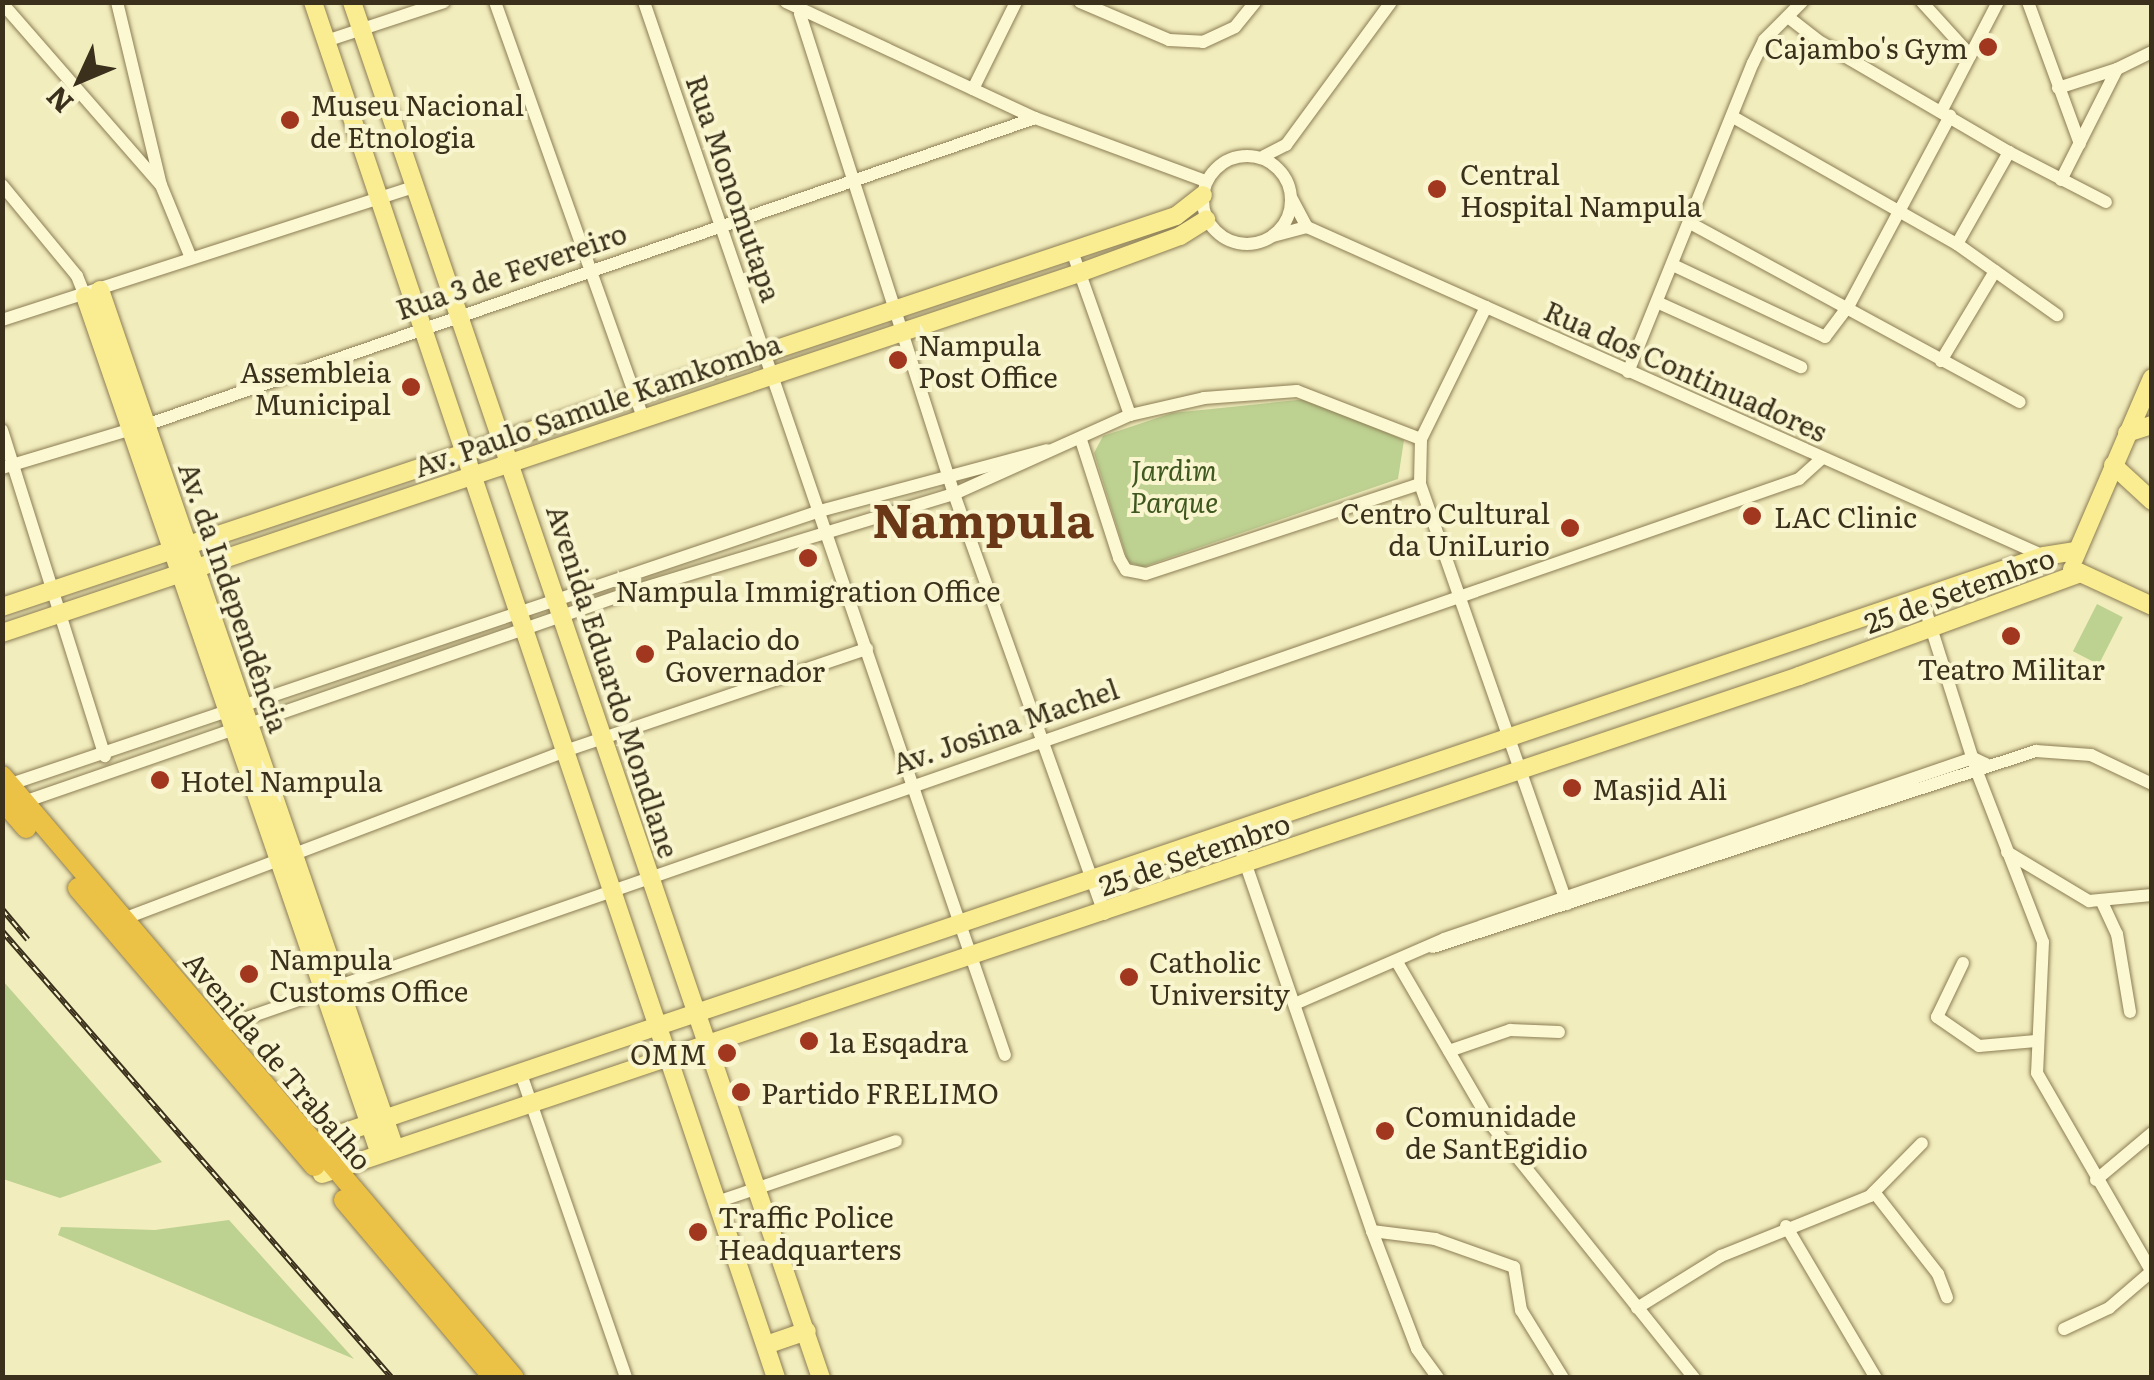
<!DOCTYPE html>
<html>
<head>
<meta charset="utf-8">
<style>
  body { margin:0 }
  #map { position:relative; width:2154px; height:1380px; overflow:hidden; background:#f2edbd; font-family:Literata,serif }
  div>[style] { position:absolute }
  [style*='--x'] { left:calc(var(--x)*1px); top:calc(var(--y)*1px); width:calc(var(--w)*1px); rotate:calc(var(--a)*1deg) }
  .green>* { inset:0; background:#bdd191; transform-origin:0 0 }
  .roads { filter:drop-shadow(0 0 2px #8c7d55) drop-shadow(0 0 2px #8c7d55) }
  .minor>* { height:12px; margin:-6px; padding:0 6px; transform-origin:6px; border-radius:6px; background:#fcf8d1 }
  .minor>.ring { margin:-6px; padding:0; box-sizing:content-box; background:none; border:12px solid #fcf8d1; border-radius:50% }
  .major>* { height:18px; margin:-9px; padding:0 9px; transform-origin:9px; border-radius:9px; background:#faed91 }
  .highway>* { height:20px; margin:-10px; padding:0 10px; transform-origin:10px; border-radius:10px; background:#ebc245 }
  .rail>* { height:6px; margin-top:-3px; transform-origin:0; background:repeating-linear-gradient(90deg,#f9f5ce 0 8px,#3a301b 0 16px); box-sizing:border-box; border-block:2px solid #3a301b }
  .dots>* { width:28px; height:28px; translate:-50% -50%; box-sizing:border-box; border:5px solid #f9f5ce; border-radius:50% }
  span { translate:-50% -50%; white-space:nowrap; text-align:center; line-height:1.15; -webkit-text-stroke:8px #f9f5ce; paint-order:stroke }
  .poi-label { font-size:28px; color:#3a301b }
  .right { translate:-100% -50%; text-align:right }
  .left { translate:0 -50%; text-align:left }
  .street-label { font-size:28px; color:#3a301b }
  .park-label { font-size:28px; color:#3f581f; font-style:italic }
  .town-label { font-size:48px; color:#6a3816; font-weight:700 }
  .frame { position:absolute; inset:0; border:5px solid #3a301b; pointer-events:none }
  .north { position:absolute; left:30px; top:30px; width:100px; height:100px; -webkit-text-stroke:8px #f9f5ce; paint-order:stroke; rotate:226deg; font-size:28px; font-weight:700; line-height:40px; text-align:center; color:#3a301b }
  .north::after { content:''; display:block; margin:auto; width:35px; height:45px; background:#3a301b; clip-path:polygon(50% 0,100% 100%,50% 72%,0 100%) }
</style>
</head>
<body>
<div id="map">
  <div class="green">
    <i style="clip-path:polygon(1307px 399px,1404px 440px,1398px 479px,1143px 567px,1128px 562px,1094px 453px,1103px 436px,1172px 413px)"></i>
    <i style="left:2097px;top:604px;width:29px;height:53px;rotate:27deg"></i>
    <i style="clip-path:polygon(3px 981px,162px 1162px,60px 1198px,3px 1179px)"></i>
    <i style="clip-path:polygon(229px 1220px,354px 1359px,58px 1235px,61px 1227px,155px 1230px)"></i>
  </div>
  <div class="roads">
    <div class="minor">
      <i style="--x:117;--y:2;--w:188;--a:76.5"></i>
      <i style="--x:495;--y:2;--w:442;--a:70.4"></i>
      <i style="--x:644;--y:2;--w:1113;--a:71.08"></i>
      <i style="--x:786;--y:2;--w:275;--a:25"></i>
      <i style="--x:1035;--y:118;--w:181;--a:20.3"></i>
      <i style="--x:1080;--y:2;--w:97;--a:23.1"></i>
      <i style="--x:1169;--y:40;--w:34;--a:3"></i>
      <i style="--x:1203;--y:42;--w:35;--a:-25"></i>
      <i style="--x:1235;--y:27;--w:32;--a:-51"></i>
      <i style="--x:1922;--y:2;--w:72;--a:47.8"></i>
      <i style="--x:2028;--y:2;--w:151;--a:69.9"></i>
      <i style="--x:2;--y:3;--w:242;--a:48.9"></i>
      <i style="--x:161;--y:185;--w:79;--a:67.7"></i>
      <i style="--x:800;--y:14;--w:504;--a:72.21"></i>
      <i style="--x:954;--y:494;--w:446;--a:70.3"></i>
      <i style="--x:1788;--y:17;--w:37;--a:38"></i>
      <i style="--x:1817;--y:40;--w:222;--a:30.3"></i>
      <i style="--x:2009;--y:152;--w:109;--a:27.3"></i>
      <i style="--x:326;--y:41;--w:124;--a:-18.3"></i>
      <i style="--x:2058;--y:88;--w:62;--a:-17.9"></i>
      <i style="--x:973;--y:89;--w:97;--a:-63.7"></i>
      <i style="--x:1942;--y:110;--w:122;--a:-62.6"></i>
      <i style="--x:1733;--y:117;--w:257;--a:29.6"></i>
      <i style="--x:1957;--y:244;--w:123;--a:35.4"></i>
      <i class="ring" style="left:1203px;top:156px;width:76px;height:76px"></i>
      <i style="--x:1264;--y:156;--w:25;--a:-27"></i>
      <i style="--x:1286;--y:145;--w:177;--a:-53.7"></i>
      <i style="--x:2061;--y:180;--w:124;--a:-63.2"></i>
      <i style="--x:2117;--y:69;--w:39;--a:-26"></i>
      <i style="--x:2;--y:185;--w:118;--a:50.5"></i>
      <i style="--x:77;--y:276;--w:22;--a:68"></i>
      <i style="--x:1292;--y:199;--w:32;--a:62"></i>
      <i style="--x:1690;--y:223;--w:375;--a:28.5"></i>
      <i style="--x:1307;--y:227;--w:807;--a:24.06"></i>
      <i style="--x:1273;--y:236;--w:35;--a:-15"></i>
      <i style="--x:1957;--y:244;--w:106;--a:-60.5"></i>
      <i style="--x:1072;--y:251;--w:174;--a:70.5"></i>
      <i style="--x:1675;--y:266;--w:166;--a:25.3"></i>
      <i style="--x:1825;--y:337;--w:38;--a:-53"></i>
      <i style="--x:1848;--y:307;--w:217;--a:-61.9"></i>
      <i style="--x:1659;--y:303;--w:156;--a:24.3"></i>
      <i style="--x:1486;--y:307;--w:147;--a:116.2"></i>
      <i style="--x:1421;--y:439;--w:45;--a:91.3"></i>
      <i style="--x:1420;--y:484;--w:445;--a:70.7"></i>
      <i style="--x:2;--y:320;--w:435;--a:-17.9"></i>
      <i style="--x:1941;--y:361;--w:105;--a:-59"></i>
      <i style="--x:1628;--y:372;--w:333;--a:-68"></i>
      <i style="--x:1753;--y:63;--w:25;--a:-64"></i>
      <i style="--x:1764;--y:40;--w:54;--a:-45"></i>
      <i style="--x:2;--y:430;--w:342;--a:72.5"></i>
      <i style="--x:1081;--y:440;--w:124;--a:72.1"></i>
      <i style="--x:1119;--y:558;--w:14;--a:60"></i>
      <i style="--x:1126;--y:570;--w:20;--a:11"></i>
      <i style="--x:1146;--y:574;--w:288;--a:-18.2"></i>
      <i style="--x:2;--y:468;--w:153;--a:-16.7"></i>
      <i style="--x:149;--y:424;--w:937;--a:-19.05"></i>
      <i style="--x:1922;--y:599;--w:182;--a:72.4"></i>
      <i style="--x:1977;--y:772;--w:182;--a:68.8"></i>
      <i style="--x:2043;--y:942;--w:131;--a:92.6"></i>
      <i style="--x:2037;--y:1073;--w:230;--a:60"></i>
      <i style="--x:5;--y:786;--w:860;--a:-18.65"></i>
      <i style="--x:820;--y:511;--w:235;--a:-15"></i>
      <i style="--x:18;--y:804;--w:649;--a:-19.08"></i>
      <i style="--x:631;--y:592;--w:338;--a:-16.9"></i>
      <i style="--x:954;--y:494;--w:193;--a:-24.2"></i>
      <i style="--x:1130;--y:415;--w:76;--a:-12.9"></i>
      <i style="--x:1204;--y:398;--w:93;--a:-4.3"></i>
      <i style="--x:1297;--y:391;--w:133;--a:21.2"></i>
      <i style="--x:1235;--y:833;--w:421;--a:71"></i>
      <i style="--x:1372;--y:1231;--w:126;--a:69.1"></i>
      <i style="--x:1417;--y:1349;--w:36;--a:54"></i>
      <i style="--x:2007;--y:852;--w:96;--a:30.9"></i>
      <i style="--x:2089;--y:901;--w:63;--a:-5.4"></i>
      <i style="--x:2101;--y:900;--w:38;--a:65"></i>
      <i style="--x:2117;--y:934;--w:79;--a:80.5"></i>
      <i style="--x:118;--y:921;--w:478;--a:-20.8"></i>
      <i style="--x:565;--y:751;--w:319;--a:-18.7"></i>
      <i style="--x:1433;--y:947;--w:634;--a:-18.01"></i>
      <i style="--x:2036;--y:751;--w:55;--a:4.2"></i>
      <i style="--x:2091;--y:755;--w:68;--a:25.4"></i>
      <i style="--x:1397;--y:962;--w:191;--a:59.8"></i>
      <i style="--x:1493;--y:1127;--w:322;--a:51.3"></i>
      <i style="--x:1963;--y:963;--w:60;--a:115.7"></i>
      <i style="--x:1937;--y:1017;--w:51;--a:34.6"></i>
      <i style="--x:1979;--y:1046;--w:57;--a:-5"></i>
      <i style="--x:1297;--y:1003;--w:160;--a:-23.5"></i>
      <i style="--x:1444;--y:939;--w:559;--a:-18.89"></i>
      <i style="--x:1973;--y:758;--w:14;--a:25"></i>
      <i style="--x:215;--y:1029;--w:1677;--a:-19.15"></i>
      <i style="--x:1799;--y:479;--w:30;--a:-42"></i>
      <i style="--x:1449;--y:1051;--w:65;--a:-19"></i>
      <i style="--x:1510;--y:1030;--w:49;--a:2.3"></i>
      <i style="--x:521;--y:1074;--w:322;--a:70.9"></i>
      <i style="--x:2096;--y:1180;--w:73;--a:-40"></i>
      <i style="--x:1874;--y:1192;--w:104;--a:52"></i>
      <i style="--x:1938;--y:1274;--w:25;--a:69"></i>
      <i style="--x:717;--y:1202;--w:189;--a:-18.8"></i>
      <i style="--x:1786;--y:1226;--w:177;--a:59.4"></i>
      <i style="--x:1372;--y:1231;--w:64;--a:7.2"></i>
      <i style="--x:1435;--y:1239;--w:84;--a:19.5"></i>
      <i style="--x:1514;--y:1267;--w:44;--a:80.8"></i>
      <i style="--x:1521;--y:1310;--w:80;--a:58.3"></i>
      <i style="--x:1637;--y:1308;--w:99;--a:-31.8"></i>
      <i style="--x:1721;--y:1256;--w:161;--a:-21.9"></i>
      <i style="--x:1870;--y:1196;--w:74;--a:-45.5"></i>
      <i style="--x:2064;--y:1329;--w:50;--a:-25"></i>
      <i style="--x:2109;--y:1308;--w:57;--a:-40.7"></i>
    </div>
    <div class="major">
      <i style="--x:313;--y:2;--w:1452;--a:71.4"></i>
      <i style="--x:352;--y:2;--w:1454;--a:71.18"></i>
      <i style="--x:100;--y:290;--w:908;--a:71.05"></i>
      <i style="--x:85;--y:296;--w:907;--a:71.03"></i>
      <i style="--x:2127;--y:433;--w:26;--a:-18"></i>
      <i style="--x:2113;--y:465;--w:53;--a:42.7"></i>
      <i style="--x:2074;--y:559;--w:197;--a:-66.7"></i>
      <i style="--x:2072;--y:569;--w:88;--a:24.8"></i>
      <i style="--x:2;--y:607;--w:1237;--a:-18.42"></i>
      <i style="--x:1176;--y:216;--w:34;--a:-38"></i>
      <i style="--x:2;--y:633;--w:1139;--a:-18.48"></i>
      <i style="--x:1082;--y:272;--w:104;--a:-20.2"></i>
      <i style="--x:1180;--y:236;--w:31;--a:-32"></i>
      <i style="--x:304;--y:1146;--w:1837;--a:-18.73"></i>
      <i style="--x:2044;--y:556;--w:32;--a:-9"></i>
      <i style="--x:322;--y:1174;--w:1559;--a:-18.63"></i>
      <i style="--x:1799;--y:676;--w:299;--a:-20.1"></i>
      <i style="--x:766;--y:1345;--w:43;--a:-18.9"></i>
    </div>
    <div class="highway">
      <i style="--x:2;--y:776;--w:790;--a:49.62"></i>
      <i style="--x:2;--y:800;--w:37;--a:49"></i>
      <i style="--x:78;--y:888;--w:365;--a:49.6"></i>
      <i style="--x:344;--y:1200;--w:233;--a:49.9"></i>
    </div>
  </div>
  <div class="rail">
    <i style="--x:2;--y:909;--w:40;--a:50"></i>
    <i style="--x:2;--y:931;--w:593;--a:48.9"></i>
  </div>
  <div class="dots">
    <i style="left:1988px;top:47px;background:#a1371f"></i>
    <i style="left:290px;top:120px;background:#a1371f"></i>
    <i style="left:1437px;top:189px;background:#a1371f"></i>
    <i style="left:898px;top:360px;background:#a1371f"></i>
    <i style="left:411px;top:387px;background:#a1371f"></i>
    <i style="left:1752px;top:516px;background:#a1371f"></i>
    <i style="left:1570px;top:528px;background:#a1371f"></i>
    <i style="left:808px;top:558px;background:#a1371f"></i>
    <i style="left:2011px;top:636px;background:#a1371f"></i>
    <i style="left:645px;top:654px;background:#a1371f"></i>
    <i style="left:160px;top:780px;background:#a1371f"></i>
    <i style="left:1572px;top:788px;background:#a1371f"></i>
    <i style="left:249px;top:974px;background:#a1371f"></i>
    <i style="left:1129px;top:977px;background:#a1371f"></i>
    <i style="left:809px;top:1041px;background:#a1371f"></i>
    <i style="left:727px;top:1053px;background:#a1371f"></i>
    <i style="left:741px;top:1092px;background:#a1371f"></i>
    <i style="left:1385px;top:1131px;background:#a1371f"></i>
    <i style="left:698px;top:1232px;background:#a1371f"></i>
  </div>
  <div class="poi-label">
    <span class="right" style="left:1968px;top:47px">Cajambo's Gym</span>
    <span class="left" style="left:310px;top:120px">Museu Nacional<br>de Etnologia</span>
    <span class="left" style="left:1460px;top:189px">Central<br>Hospital Nampula</span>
    <span class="left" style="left:918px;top:360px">Nampula<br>Post Office</span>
    <span class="right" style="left:391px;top:387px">Assembleia<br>Municipal</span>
    <span class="right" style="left:1550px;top:528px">Centro Cultural<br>da UniLurio</span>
    <span class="left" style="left:1774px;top:516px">LAC Clinic</span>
    <span style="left:808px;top:590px">Nampula Immigration Office</span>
    <span class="left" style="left:665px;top:654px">Palacio do<br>Governador</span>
    <span style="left:2011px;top:668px">Teatro Militar</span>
    <span class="left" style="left:180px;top:780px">Hotel Nampula</span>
    <span class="left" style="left:1592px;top:788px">Masjid Ali</span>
    <span class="left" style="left:269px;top:974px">Nampula<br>Customs Office</span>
    <span class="left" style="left:1149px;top:977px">Catholic<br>University</span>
    <span class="left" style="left:829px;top:1041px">1a Esqadra</span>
    <span class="right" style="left:707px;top:1053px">OMM</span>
    <span class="left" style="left:761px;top:1092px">Partido FRELIMO</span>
    <span class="left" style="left:1405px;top:1131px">Comunidade<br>de SantEgidio</span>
    <span class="left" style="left:718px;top:1232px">Traffic Police<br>Headquarters</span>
  </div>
  <div class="street-label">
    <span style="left:735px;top:188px;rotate:71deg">Rua Monomutapa</span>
    <span style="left:511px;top:270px;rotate:-19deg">Rua 3 de Fevereiro</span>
    <span style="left:1686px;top:370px;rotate:24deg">Rua dos Continuadores</span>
    <span style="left:597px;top:404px;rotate:-19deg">Av. Paulo Samule Kamkomba</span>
    <span style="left:1959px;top:589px;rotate:-20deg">25 de Setembro</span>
    <span style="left:235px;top:597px;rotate:71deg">Av. da Independência</span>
    <span style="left:614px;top:681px;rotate:72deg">Avenida Eduardo Mondlane</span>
    <span style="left:1005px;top:725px;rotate:-19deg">Av. Josina Machel</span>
    <span style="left:1194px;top:853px;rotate:-19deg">25 de Setembro</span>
    <span style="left:279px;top:1060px;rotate:50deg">Avenida de Trabalho</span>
  </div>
  <div class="park-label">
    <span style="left:1174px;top:485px">Jardim<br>Parque</span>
  </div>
  <div class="town-label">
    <span style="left:983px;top:518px">Nampula</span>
  </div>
  <div class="frame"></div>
  <div class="north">N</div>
</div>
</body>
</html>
